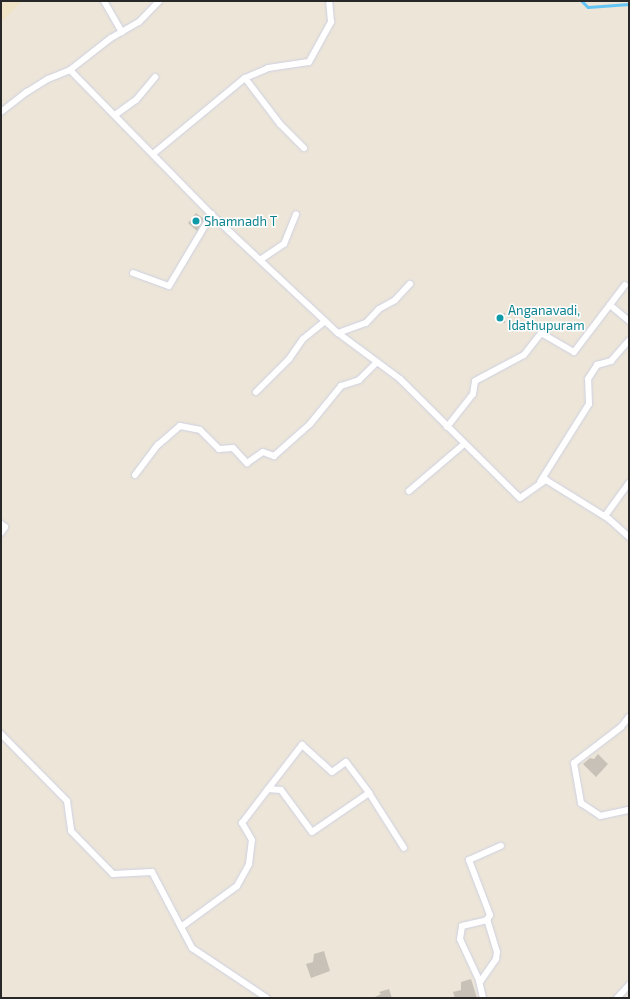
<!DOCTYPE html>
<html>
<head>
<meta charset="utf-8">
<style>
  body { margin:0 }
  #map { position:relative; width:630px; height:999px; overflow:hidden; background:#ece5d8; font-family:"Exo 2",sans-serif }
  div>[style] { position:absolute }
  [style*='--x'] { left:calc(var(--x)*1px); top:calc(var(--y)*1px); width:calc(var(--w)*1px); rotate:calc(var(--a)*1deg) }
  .education>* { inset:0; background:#efe4c6 }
  .stream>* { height:2.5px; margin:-1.25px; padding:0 1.25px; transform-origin:1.25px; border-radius:1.25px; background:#64c5f5 }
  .building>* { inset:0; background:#c7c1b8; transform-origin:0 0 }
  .roads { filter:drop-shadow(0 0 1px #ced0e2) drop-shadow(0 0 1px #ced0e2) }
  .minor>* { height:6px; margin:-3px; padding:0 3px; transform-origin:3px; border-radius:3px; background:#fff }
  .dots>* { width:11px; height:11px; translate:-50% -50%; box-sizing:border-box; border:2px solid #fff; border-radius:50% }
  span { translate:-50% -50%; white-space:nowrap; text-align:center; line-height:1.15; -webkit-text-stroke:3px #fff; paint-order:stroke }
  .culture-label { font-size:13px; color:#0d838f }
  .left { translate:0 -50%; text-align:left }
  .frame { position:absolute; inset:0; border:2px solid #282828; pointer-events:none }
</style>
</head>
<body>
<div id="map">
  <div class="education">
    <i style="clip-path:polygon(1px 1px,23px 1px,1px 22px)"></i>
  </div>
  <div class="stream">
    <i style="--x:582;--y:1;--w:8;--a:45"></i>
    <i style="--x:588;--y:7;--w:41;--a:-4.2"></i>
  </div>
  <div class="building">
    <i style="clip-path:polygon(196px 213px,204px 219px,197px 231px,188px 223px)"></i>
    <i style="left:497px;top:313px;width:8px;height:10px"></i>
    <i style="clip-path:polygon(598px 754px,608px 764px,596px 777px,583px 764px,590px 758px,594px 759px)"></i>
    <i style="clip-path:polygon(324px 951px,330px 971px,311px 978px,306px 964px,313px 962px,314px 954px)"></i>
    <i style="clip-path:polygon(471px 979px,477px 998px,455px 998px,453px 992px,461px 990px,461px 982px)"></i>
    <i style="clip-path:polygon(389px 989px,392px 998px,373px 998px,381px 994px,379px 992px)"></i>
  </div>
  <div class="roads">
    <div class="minor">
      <i style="--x:104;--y:1;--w:36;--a:60"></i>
      <i style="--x:70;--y:70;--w:209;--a:45.6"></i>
      <i style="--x:216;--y:219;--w:167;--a:43.1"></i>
      <i style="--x:338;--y:333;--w:77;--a:36.6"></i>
      <i style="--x:400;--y:379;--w:169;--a:44.8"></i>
      <i style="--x:520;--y:498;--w:32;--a:-35"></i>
      <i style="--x:546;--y:480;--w:74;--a:31.8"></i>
      <i style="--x:609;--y:519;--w:27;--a:42"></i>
      <i style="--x:245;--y:78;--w:58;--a:52.7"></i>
      <i style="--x:280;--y:124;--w:34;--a:45"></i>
      <i style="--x:1;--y:112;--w:33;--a:-38"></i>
      <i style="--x:27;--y:92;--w:25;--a:-32"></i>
      <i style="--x:48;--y:79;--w:24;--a:-22"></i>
      <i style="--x:70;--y:70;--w:52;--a:-38"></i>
      <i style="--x:111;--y:38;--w:32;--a:-30"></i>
      <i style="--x:139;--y:22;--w:29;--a:-46"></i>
      <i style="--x:115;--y:115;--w:26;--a:-36"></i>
      <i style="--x:136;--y:100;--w:30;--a:-50"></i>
      <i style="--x:153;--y:154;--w:119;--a:-39.6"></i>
      <i style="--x:245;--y:78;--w:25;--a:-23"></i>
      <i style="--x:268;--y:68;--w:41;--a:-8.3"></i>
      <i style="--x:309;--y:62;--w:46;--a:-61.2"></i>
      <i style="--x:331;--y:22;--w:21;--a:-95"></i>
      <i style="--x:260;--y:260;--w:29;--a:-34"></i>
      <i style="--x:284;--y:244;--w:32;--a:-68"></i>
      <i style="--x:133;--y:273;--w:38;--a:20"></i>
      <i style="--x:169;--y:286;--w:84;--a:-59.2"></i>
      <i style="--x:610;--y:305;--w:25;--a:40"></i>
      <i style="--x:338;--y:333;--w:30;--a:-20"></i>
      <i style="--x:366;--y:323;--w:19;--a:-47"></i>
      <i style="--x:379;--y:309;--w:18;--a:-29"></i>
      <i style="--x:395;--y:300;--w:22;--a:-47"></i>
      <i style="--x:256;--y:392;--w:47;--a:-45"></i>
      <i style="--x:289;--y:359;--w:24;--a:-55"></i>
      <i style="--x:303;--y:339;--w:28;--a:-39"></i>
      <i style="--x:447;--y:427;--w:42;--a:-51.8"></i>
      <i style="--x:473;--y:394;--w:13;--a:-81"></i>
      <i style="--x:475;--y:381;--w:55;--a:-28"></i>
      <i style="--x:524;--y:355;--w:28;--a:-52"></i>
      <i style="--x:541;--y:333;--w:38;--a:30"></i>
      <i style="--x:574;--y:352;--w:84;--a:-52.7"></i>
      <i style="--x:135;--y:475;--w:38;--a:-53"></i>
      <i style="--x:158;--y:445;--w:29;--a:-41"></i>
      <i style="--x:180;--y:426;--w:20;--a:11"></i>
      <i style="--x:200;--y:430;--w:27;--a:45"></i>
      <i style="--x:219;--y:449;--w:14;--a:-4"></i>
      <i style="--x:233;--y:448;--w:21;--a:47"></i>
      <i style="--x:247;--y:463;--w:19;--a:-35"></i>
      <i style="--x:263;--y:452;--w:12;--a:20"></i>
      <i style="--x:274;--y:456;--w:48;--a:-41.6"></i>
      <i style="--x:310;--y:424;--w:49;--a:-50.8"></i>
      <i style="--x:341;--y:386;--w:19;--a:-18"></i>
      <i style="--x:359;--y:380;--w:25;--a:-45"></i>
      <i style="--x:540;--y:482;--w:92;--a:-57.9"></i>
      <i style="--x:589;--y:404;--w:25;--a:-92"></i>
      <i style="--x:588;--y:379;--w:17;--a:-57"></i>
      <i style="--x:597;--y:365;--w:15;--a:-16"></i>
      <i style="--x:611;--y:361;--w:28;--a:-49"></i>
      <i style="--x:409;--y:491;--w:72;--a:-40.5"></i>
      <i style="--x:605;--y:516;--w:41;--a:-54"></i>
      <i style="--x:1;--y:524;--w:5;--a:37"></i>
      <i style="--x:5;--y:527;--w:7;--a:124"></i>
      <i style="--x:629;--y:717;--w:13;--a:129"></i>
      <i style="--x:621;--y:727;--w:59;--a:142.5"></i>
      <i style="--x:574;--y:763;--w:41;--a:80.1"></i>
      <i style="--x:581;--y:803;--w:23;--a:34"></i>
      <i style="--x:600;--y:816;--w:30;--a:-12"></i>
      <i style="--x:1;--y:734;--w:94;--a:45.4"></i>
      <i style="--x:67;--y:801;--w:30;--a:82"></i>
      <i style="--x:71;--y:831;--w:60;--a:45.7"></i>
      <i style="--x:113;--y:874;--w:39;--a:-3"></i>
      <i style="--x:152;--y:872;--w:86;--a:62.2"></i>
      <i style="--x:192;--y:948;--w:90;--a:33.7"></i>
      <i style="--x:268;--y:789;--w:56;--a:-52.3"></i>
      <i style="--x:302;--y:745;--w:40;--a:42"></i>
      <i style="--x:332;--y:772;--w:17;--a:-36"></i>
      <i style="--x:346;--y:762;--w:39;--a:53"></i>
      <i style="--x:181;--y:927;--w:69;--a:-36.2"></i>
      <i style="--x:237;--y:886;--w:25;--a:-61"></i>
      <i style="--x:249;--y:864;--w:24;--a:-83"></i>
      <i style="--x:252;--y:840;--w:20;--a:-120"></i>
      <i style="--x:242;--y:823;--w:43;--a:-52.6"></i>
      <i style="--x:268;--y:789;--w:13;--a:4"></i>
      <i style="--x:281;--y:790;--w:52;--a:53.6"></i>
      <i style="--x:312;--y:832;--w:69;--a:-34.4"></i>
      <i style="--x:369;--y:793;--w:65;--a:57.5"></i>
      <i style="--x:480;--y:982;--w:28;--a:-55"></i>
      <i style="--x:496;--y:959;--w:7;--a:-82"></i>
      <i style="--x:497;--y:952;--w:34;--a:-107"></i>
      <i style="--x:483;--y:998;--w:18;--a:-103"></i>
      <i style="--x:479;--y:980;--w:45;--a:-114.9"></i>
      <i style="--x:460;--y:939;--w:13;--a:-81"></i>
      <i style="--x:462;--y:926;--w:26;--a:-13"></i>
      <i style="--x:487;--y:920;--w:6;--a:-59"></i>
      <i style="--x:490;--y:915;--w:59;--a:-110.9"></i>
      <i style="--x:469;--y:860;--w:35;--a:-24"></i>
      <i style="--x:617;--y:998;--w:18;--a:-47"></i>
    </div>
  </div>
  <div class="dots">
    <i style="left:196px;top:221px;background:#0f9aa8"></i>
    <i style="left:500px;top:318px;background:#0f9aa8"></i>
  </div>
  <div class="culture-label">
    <span class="left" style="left:204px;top:221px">Shamnadh T</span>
    <span class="left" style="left:508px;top:318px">Anganavadi,<br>Idathupuram</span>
  </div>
  <div class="frame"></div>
</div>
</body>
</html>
